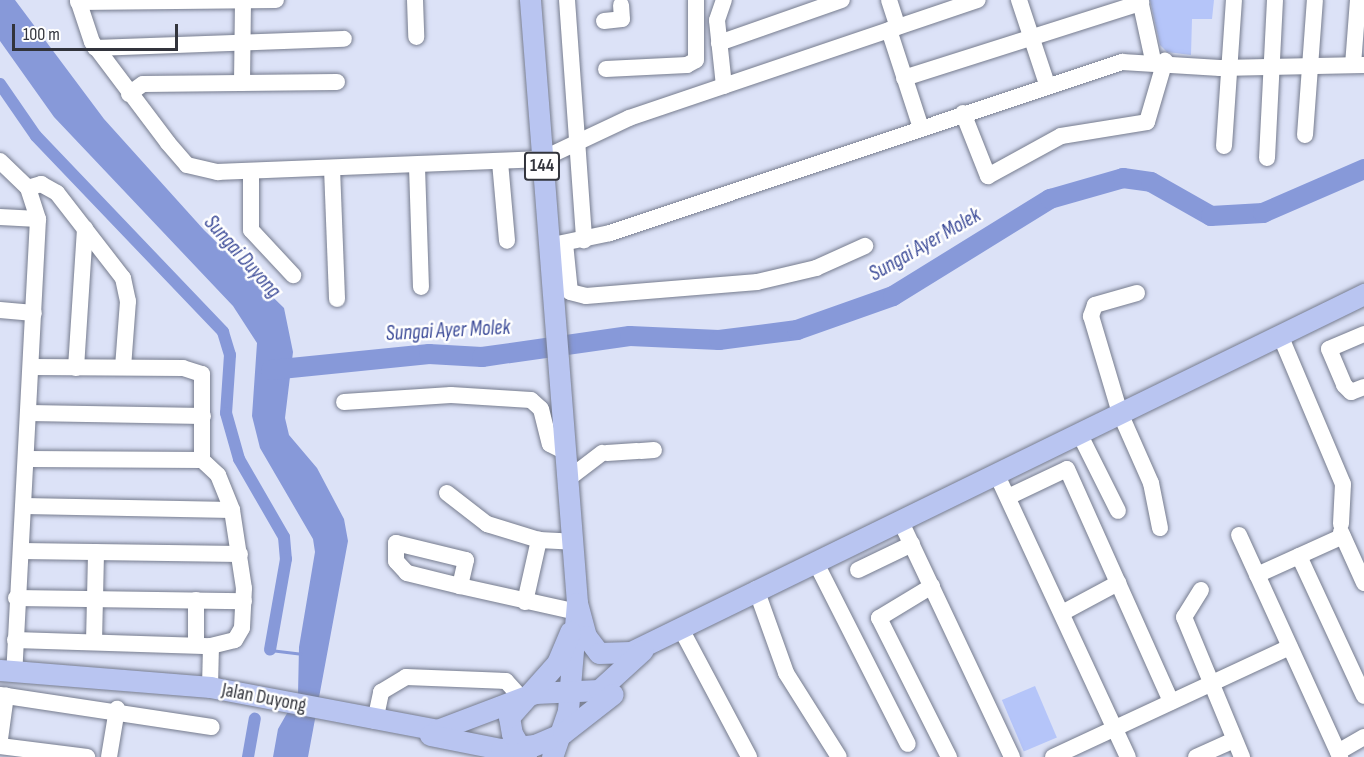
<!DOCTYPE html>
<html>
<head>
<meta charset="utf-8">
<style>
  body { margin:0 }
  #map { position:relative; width:1364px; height:757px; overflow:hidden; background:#dce2f7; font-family:"Sofia Sans Condensed",sans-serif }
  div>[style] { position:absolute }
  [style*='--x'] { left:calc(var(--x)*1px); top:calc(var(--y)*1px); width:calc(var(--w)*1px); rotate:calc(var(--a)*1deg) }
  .green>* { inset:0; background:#b5c5f9; transform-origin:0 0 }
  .water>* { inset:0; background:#8799d9 }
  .stream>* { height:3px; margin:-1.5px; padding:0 1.5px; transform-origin:1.5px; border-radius:1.5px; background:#8799d9 }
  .canal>* { height:12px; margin:-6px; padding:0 6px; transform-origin:6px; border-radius:6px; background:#8799d9 }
  .river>* { height:20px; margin:-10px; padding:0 10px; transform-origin:10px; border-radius:10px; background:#8799d9 }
  .roads { filter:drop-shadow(0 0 2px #767c8e) drop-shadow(0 0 2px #767c8e) }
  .minor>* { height:16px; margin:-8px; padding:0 8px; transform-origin:8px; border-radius:8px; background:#fff }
  .major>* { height:21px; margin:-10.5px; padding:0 10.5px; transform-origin:10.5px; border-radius:10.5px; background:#b9c5f1 }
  span { translate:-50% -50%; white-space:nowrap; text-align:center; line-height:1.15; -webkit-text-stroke:5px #fff; paint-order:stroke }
  .shield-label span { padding:2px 4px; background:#fff; border:2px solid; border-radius:4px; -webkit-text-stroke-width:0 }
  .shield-label { font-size:18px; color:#32343c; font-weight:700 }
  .street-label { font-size:20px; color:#32343c }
  .water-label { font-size:21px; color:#3c4b98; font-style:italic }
  .scale { position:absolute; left:12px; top:24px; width:166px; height:27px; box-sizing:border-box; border:3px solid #32343c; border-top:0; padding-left:8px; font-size:18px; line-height:21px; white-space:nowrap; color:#32343c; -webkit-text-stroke:4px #fff; paint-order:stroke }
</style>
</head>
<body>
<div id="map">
  <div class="green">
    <i style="clip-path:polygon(1150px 0,1214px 0,1212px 19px,1192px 19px,1191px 55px,1167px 52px,1160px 45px)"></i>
    <i style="left:1035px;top:686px;width:56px;height:36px;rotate:67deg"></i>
  </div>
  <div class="water">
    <i style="clip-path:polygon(0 0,15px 0,104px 119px,204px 230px,284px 308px,293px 352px,285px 418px,289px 435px,317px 468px,344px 519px,348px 541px,308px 757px,273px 757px,278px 729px,298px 694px,299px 647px,315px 552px,313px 539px,260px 448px,252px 416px,257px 343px,233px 306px,54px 117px,0 41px)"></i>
  </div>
  <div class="stream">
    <i style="--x:270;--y:650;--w:31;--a:7"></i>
  </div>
  <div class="canal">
    <i style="--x:0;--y:84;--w:63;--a:55.3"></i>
    <i style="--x:36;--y:136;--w:271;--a:46.3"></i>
    <i style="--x:223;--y:332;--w:24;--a:73"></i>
    <i style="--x:230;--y:355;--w:58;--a:93.9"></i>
    <i style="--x:226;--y:413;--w:48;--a:74.2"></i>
    <i style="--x:239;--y:459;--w:90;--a:60"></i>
    <i style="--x:284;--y:537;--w:22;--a:85"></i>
    <i style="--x:286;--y:559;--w:92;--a:100"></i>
    <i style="--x:248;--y:757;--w:39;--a:-80"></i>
  </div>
  <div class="river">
    <i style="--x:271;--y:370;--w:159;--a:-5.8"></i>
    <i style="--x:429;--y:354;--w:53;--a:3.2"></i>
    <i style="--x:482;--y:357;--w:149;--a:-8.1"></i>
    <i style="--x:630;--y:336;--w:89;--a:2.6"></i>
    <i style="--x:719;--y:340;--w:79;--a:-7.3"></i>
    <i style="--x:797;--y:330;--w:102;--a:-19.5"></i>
    <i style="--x:893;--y:296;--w:185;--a:-31.7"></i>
    <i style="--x:1050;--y:199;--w:76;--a:-16"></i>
    <i style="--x:1123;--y:178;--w:28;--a:8"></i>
    <i style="--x:1151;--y:182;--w:69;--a:29.5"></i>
    <i style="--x:1211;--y:216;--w:52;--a:-3.3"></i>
    <i style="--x:1263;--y:213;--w:110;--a:-23.5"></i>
  </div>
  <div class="roads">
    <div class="minor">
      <i style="--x:78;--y:0;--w:44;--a:71.6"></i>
      <i style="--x:92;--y:42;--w:126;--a:53"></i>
      <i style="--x:168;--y:143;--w:29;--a:49"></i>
      <i style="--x:187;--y:165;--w:32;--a:13"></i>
      <i style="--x:218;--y:172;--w:324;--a:-2.3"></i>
      <i style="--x:542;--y:159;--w:96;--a:-25.2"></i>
      <i style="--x:629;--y:118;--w:368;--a:-18.7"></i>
      <i style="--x:415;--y:0;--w:37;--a:88"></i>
      <i style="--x:567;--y:0;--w:241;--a:85.9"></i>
      <i style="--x:889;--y:0;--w:28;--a:72"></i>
      <i style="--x:1019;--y:0;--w:89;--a:71.6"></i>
      <i style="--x:1140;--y:0;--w:61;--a:77.8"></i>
      <i style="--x:78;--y:2;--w:198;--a:-0.6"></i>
      <i style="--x:604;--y:21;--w:18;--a:-6"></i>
      <i style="--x:622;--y:19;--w:14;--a:-94"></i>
      <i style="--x:889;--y:30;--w:103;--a:71.9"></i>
      <i style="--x:719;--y:43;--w:130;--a:-19.3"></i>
      <i style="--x:95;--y:48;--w:249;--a:-2.1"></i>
      <i style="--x:1353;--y:65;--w:65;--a:-85.6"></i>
      <i style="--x:606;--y:69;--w:81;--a:-2.8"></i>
      <i style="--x:687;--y:65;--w:10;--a:-29"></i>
      <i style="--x:696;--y:60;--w:60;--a:-90"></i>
      <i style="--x:904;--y:78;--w:249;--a:-17.6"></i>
      <i style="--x:242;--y:83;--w:81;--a:-89.3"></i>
      <i style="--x:724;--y:86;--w:66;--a:-96.1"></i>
      <i style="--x:717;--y:20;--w:21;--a:-71"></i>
      <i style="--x:129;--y:94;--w:17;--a:-36"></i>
      <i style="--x:143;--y:84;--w:194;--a:-0.6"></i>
      <i style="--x:963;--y:113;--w:68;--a:68.4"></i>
      <i style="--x:988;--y:176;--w:83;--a:-28.7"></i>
      <i style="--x:1061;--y:136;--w:87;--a:-9.2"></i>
      <i style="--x:1147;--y:122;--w:64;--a:-73.6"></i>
      <i style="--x:1305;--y:135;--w:135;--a:-85.8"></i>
      <i style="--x:1224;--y:146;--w:146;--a:-86.1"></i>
      <i style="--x:1267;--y:158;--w:158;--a:-87.1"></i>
      <i style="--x:0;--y:161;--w:39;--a:44"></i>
      <i style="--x:28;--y:188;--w:33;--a:72"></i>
      <i style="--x:38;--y:219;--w:453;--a:93"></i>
      <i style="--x:500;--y:162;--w:79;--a:84.9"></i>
      <i style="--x:417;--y:167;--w:120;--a:88.1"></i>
      <i style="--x:332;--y:168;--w:131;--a:87.8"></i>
      <i style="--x:251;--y:171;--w:59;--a:90"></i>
      <i style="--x:251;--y:230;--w:62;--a:47"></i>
      <i style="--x:28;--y:188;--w:14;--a:-17"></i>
      <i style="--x:41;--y:184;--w:18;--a:29"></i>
      <i style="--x:57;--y:193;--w:108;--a:52.2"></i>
      <i style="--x:123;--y:278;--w:24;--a:78"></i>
      <i style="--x:128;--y:301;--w:66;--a:94.3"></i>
      <i style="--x:0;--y:217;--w:38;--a:3"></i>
      <i style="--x:565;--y:243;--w:49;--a:84.2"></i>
      <i style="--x:570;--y:292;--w:16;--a:14"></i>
      <i style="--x:586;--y:296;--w:172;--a:-4.7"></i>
      <i style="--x:757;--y:282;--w:61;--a:-13.3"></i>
      <i style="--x:816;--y:268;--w:54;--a:-24.2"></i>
      <i style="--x:548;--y:246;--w:63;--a:-11.8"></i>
      <i style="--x:610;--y:233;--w:540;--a:-18.47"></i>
      <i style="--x:1122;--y:62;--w:98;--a:3.5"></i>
      <i style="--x:1220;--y:68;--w:144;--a:-1.2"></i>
      <i style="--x:1137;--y:293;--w:44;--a:164.1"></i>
      <i style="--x:1095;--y:305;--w:12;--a:110"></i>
      <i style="--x:1091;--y:316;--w:101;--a:73.4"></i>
      <i style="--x:1120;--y:413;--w:77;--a:66.1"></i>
      <i style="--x:1151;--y:483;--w:46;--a:78.7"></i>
      <i style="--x:0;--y:310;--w:34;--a:5"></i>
      <i style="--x:1364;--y:334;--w:38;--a:157"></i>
      <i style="--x:1329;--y:349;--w:39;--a:67"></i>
      <i style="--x:1344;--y:385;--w:10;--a:45"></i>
      <i style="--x:1351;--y:392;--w:14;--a:-21"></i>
      <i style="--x:1280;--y:335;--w:162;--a:67.1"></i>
      <i style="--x:1343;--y:484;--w:40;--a:92.9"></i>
      <i style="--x:32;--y:367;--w:151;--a:0.4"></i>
      <i style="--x:183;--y:368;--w:20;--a:18"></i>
      <i style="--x:202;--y:374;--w:86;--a:90"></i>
      <i style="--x:202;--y:460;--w:22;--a:43"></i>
      <i style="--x:218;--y:475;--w:38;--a:68"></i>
      <i style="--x:232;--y:510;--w:79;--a:81.3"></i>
      <i style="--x:244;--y:588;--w:40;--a:92.9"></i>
      <i style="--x:242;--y:628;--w:14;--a:120"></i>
      <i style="--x:235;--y:640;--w:25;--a:166"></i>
      <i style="--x:211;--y:646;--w:41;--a:91.4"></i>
      <i style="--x:76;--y:368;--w:140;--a:-86.3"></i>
      <i style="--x:344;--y:402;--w:107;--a:-3.7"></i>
      <i style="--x:451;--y:395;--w:80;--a:3.6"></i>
      <i style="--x:531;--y:400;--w:13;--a:42"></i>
      <i style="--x:541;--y:409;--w:36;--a:76"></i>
      <i style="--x:550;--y:444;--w:18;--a:27"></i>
      <i style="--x:29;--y:413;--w:174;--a:1"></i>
      <i style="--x:1079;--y:433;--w:87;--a:63.4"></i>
      <i style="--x:641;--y:451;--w:13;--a:-4"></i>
      <i style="--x:607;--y:453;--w:30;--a:-4"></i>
      <i style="--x:27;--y:459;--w:175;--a:0.3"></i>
      <i style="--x:996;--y:473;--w:313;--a:65.1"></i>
      <i style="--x:568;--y:479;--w:43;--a:-37.4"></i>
      <i style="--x:447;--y:493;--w:51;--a:37.8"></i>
      <i style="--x:487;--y:524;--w:54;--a:17.1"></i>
      <i style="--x:539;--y:540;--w:34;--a:3"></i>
      <i style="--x:1008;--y:497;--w:65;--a:-25.4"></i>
      <i style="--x:1067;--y:469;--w:255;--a:65.9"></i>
      <i style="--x:24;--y:506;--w:208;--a:1.1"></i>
      <i style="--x:900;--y:520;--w:262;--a:64.7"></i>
      <i style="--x:1341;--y:532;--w:56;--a:65.7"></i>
      <i style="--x:1239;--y:535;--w:244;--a:65.5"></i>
      <i style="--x:21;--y:551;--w:219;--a:0.8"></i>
      <i style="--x:1299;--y:556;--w:154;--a:65.1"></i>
      <i style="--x:815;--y:561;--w:205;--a:63.1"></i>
      <i style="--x:858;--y:570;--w:60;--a:-25.7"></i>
      <i style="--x:1257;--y:575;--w:94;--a:-24.4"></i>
      <i style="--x:460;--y:586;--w:55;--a:-166.2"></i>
      <i style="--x:407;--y:573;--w:16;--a:-133"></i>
      <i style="--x:396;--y:561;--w:18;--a:-90"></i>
      <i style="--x:396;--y:543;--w:72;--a:13.7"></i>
      <i style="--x:466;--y:560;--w:27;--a:103"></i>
      <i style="--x:460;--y:586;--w:116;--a:12.5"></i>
      <i style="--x:932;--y:586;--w:62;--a:148.9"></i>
      <i style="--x:879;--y:618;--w:156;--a:63.3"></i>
      <i style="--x:756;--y:589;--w:89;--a:70.3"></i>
      <i style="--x:786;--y:673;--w:99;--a:57.8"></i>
      <i style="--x:1201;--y:590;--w:32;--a:122"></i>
      <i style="--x:1184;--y:617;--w:152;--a:67.5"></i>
      <i style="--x:16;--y:598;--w:228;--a:0.8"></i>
      <i style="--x:525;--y:602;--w:64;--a:-77.3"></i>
      <i style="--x:1062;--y:613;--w:64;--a:-28.2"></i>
      <i style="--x:680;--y:627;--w:147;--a:62"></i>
      <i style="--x:15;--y:640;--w:196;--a:1.8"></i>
      <i style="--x:94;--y:642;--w:90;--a:-88.7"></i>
      <i style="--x:196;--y:645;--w:45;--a:-90"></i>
      <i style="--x:0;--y:695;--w:214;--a:8.6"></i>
      <i style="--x:375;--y:721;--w:30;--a:-78"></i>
      <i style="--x:381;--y:692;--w:29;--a:-31"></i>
      <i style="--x:406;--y:677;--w:100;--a:2.3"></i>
      <i style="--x:506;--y:681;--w:24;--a:48"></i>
      <i style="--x:0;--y:739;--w:44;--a:-82.2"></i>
      <i style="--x:0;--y:746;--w:88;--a:7.2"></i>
      <i style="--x:1338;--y:752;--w:30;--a:-30"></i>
      <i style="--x:109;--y:757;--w:49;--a:-80.5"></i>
      <i style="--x:1053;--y:757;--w:261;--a:-24.9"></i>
      <i style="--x:1196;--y:757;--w:42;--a:-24.1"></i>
    </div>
    <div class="major">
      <i style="--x:530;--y:0;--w:605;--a:85.54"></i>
      <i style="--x:577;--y:603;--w:108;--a:94.8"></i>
      <i style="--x:568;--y:711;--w:49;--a:109.2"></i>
      <i style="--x:577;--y:603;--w:34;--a:75"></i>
      <i style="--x:586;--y:636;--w:21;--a:53"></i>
      <i style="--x:599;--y:653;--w:32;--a:-2"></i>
      <i style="--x:631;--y:652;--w:816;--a:-26.03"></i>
      <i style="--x:0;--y:670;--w:211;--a:4.6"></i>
      <i style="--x:210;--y:687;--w:231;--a:10.7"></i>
      <i style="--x:437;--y:730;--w:105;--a:-20.7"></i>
      <i style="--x:535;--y:693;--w:64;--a:-2.7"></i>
      <i style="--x:599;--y:690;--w:59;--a:-42.3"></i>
      <i style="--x:430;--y:735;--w:72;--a:11.2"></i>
      <i style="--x:501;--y:749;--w:34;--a:-7"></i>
      <i style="--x:535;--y:745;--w:30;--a:-23"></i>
      <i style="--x:563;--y:733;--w:63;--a:-38"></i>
      <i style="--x:526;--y:757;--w:27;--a:-121"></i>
      <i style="--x:512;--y:734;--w:17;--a:-100"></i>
      <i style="--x:509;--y:717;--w:72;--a:-48.4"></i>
      <i style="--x:557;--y:663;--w:34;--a:-67"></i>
    </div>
  </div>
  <div class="shield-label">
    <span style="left:542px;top:166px">144</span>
  </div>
  <div class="street-label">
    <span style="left:264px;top:698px;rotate:11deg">Jalan Duyong</span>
  </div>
  <div class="water-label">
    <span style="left:925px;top:245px;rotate:-30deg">Sungai Ayer Molek</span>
    <span style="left:242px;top:257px;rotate:48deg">Sungai Duyong</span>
    <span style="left:448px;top:331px;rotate:-3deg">Sungai Ayer Molek</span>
  </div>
  <div class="scale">100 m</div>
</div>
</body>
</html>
